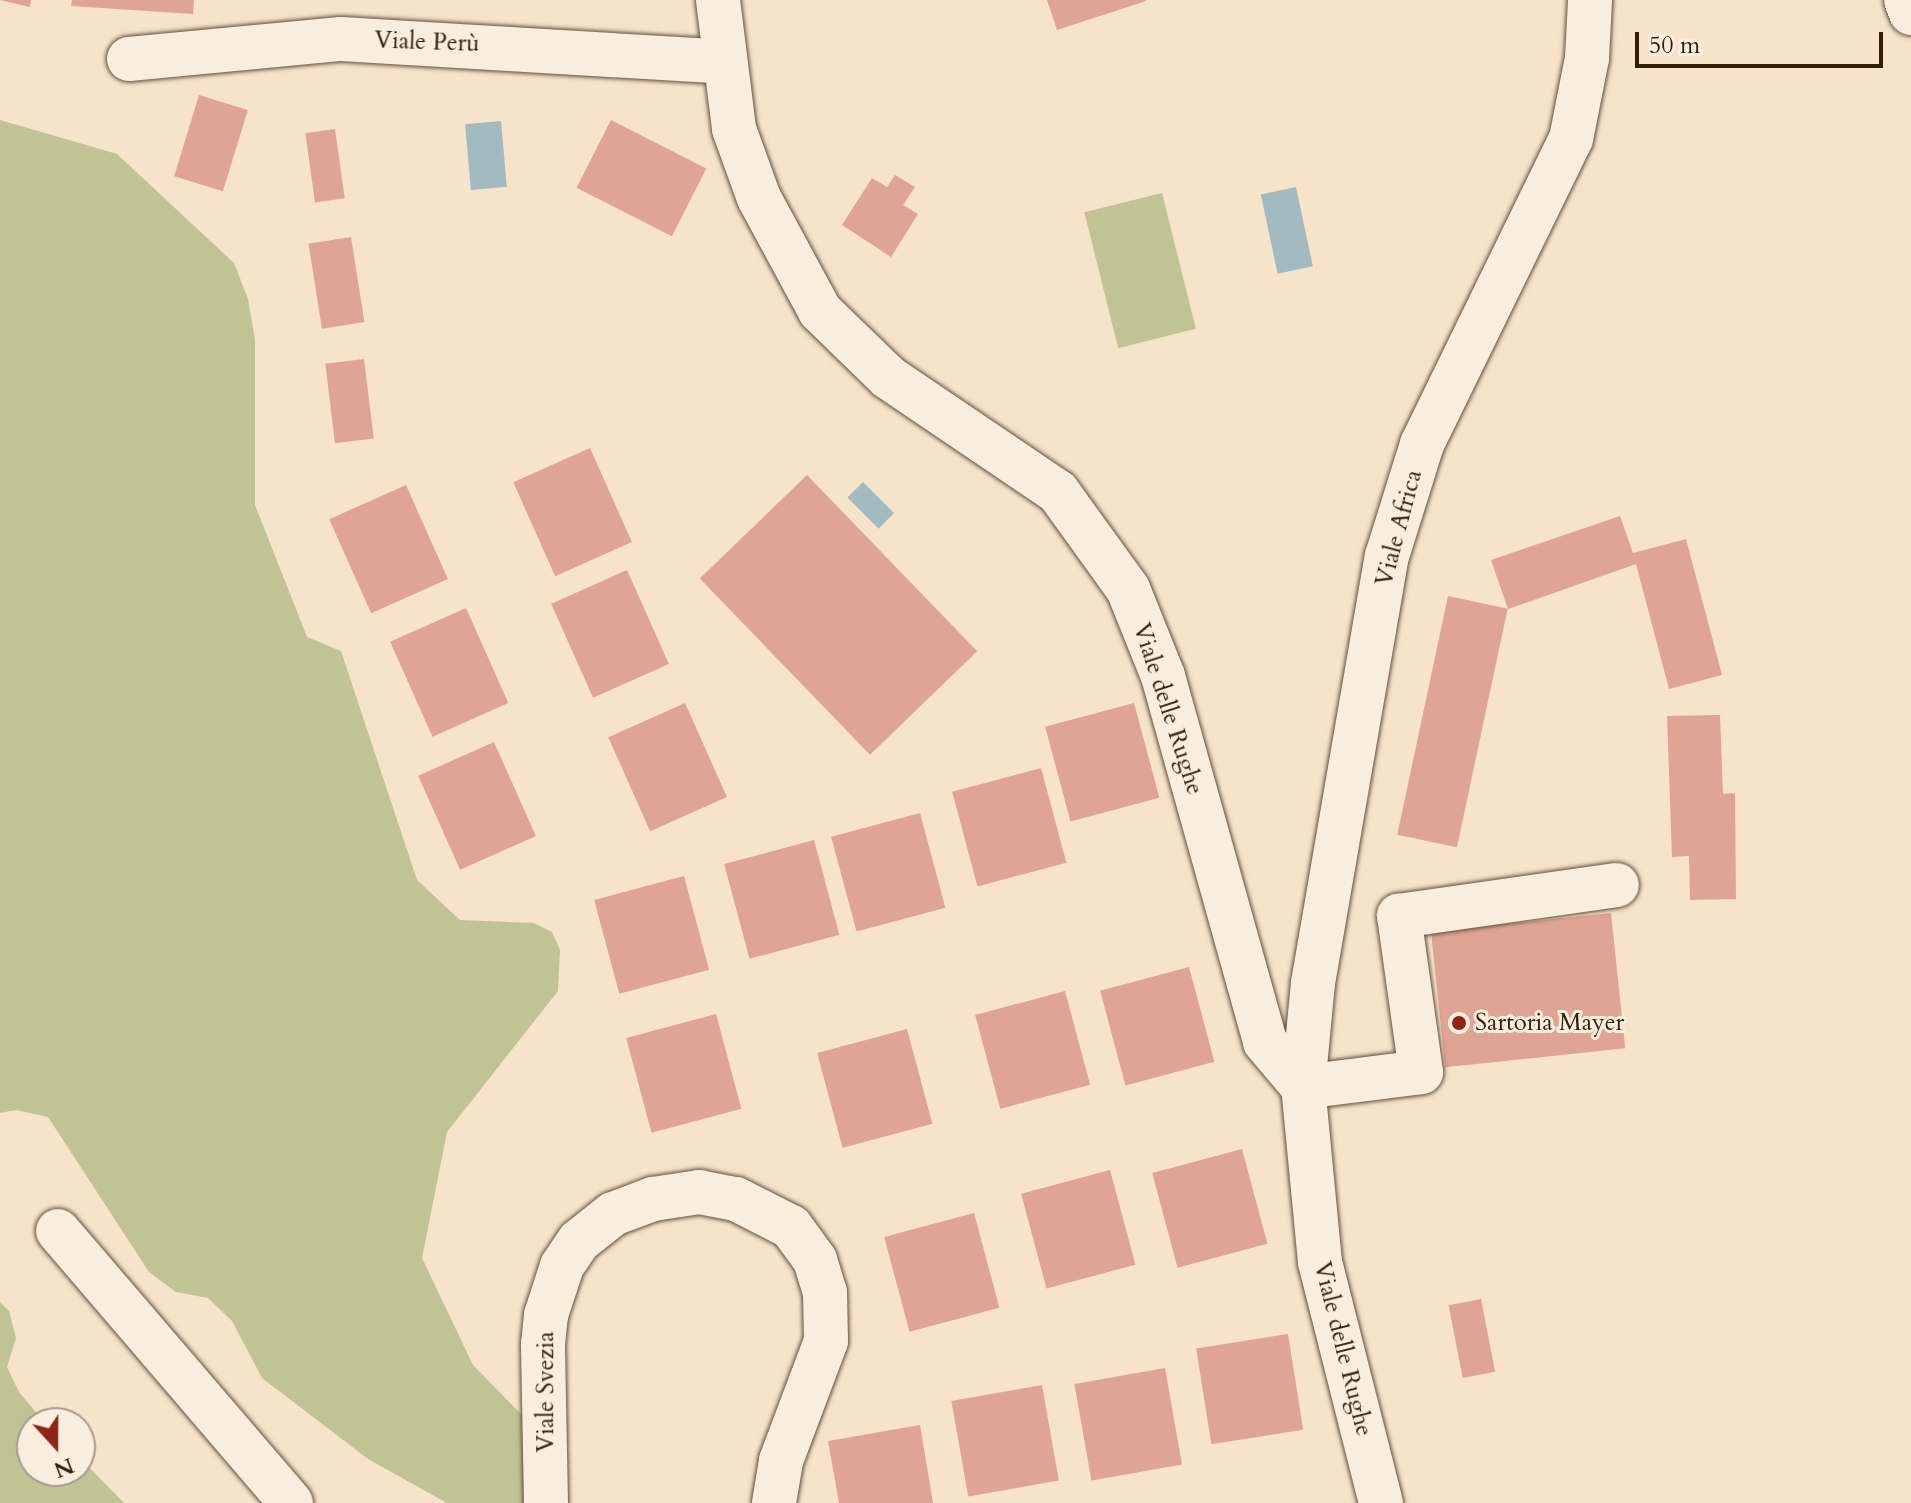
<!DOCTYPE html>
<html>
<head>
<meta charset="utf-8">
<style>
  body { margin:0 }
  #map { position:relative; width:1911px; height:1503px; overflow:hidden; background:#f6e3ca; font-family:Cardo,serif }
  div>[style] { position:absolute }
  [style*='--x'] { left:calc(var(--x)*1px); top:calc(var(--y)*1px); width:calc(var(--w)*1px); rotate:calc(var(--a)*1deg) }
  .green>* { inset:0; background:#c0c394; transform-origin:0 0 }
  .water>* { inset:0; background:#a1bbc1; transform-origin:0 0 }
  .building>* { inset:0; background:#e0a494; transform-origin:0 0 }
  .roads { filter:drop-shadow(0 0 2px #61513d) drop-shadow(0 0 2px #61513d) }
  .minor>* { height:44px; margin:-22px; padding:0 22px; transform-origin:22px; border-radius:22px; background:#f9eddd }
  .dots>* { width:22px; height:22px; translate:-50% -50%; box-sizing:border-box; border:4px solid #f9eddd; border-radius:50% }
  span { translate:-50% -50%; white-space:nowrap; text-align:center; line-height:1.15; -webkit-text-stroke:6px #f9eddd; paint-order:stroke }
  .street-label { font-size:24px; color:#2f200e }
  .poi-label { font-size:24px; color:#2f200e }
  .left { translate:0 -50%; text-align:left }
  .north { position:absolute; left:16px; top:1407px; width:80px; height:80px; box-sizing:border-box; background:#f9eddd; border:2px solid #a89b8a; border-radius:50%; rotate:159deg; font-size:22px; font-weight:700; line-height:32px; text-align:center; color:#2f200e }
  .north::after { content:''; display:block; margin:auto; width:28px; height:36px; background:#8f2418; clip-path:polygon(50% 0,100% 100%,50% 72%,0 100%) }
  .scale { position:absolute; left:1635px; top:32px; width:248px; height:36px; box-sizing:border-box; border:4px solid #2f200e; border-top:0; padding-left:10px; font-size:24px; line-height:28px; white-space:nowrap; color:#2f200e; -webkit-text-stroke:6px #f9eddd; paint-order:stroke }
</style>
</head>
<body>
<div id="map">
  <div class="green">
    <i style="clip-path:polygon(0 120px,117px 154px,234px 263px,248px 299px,255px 339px,255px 505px,307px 637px,341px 651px,417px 880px,460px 920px,534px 923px,552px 932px,560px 950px,558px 991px,447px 1132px,422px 1258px,473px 1365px,529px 1422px,533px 1482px,523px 1503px,447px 1503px,368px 1459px,262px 1378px,232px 1321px,208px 1298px,176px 1292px,149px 1272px,48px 1117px,16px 1110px,0 1113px)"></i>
    <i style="left:1162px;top:193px;width:140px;height:80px;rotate:76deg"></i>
    <i style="clip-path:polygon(0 1302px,9px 1311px,16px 1338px,7px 1367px,19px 1392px,45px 1423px,32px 1423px,32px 1471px,80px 1471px,80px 1458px,124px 1503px,0 1503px)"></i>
  </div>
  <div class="water">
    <i style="left:501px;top:121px;width:66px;height:36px;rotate:85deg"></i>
    <i style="left:1296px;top:187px;width:81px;height:36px;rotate:78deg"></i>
    <i style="left:863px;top:482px;width:44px;height:22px;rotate:45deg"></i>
  </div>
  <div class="building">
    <i style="clip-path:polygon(0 0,31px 0,30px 7px)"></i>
    <i style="clip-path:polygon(72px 0,194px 0,193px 14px,71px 6px)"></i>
    <i style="clip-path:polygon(1047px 0,1146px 0,1146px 1px,1057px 30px)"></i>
    <i style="left:199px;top:95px;width:51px;height:85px;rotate:17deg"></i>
    <i style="left:611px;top:120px;width:107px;height:76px;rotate:27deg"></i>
    <i style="left:335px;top:129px;width:70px;height:30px;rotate:82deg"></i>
    <i style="clip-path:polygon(895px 175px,915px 187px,903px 205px,918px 214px,891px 257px,842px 225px,872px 178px,887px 187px)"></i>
    <i style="left:351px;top:237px;width:86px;height:43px;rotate:81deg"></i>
    <i style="left:364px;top:359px;width:80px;height:39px;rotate:83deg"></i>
    <i style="left:590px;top:448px;width:103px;height:84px;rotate:66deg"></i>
    <i style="left:807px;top:475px;width:245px;height:149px;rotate:46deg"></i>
    <i style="left:406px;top:485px;width:103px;height:84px;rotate:66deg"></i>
    <i style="clip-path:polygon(1620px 516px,1633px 553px,1686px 539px,1722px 675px,1669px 689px,1636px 564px,1508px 609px,1491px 560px)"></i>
    <i style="left:627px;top:570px;width:103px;height:83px;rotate:66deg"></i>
    <i style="left:1448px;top:596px;width:61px;height:244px;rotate:12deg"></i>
    <i style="left:466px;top:608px;width:104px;height:83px;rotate:66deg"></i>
    <i style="left:685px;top:703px;width:103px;height:84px;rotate:66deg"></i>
    <i style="left:1134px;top:703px;width:98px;height:92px;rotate:75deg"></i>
    <i style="clip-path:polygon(1720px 715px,1723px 794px,1735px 793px,1736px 899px,1690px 900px,1689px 856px,1672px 857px,1667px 716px)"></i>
    <i style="left:494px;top:742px;width:103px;height:83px;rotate:66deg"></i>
    <i style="left:1041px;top:768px;width:98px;height:92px;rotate:75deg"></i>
    <i style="left:920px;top:813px;width:98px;height:92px;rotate:75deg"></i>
    <i style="left:814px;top:840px;width:98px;height:93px;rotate:75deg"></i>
    <i style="left:684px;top:876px;width:97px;height:93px;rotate:75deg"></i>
    <i style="left:1611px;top:913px;width:136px;height:181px;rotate:84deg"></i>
    <i style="left:1189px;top:967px;width:98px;height:92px;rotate:75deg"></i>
    <i style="left:1065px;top:991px;width:97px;height:93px;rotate:75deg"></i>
    <i style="left:716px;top:1014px;width:98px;height:93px;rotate:75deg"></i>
    <i style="left:907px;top:1029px;width:98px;height:93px;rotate:75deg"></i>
    <i style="left:1242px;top:1149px;width:98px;height:93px;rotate:75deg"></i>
    <i style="left:1110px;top:1170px;width:98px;height:92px;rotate:75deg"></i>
    <i style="left:974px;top:1213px;width:98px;height:93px;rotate:75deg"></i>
    <i style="left:1481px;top:1299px;width:74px;height:33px;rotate:79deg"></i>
    <i style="left:1288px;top:1334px;width:97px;height:93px;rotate:81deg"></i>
    <i style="left:1165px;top:1368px;width:98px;height:92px;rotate:80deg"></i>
    <i style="left:1042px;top:1385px;width:97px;height:92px;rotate:80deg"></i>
    <i style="clip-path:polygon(920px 1425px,933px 1503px,839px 1503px,828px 1441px)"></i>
  </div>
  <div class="roads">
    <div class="minor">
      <i style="--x:718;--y:0;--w:130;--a:82.9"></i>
      <i style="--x:734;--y:129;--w:73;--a:70.1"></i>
      <i style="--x:759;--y:198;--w:128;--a:61.6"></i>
      <i style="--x:820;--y:311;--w:95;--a:44.1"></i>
      <i style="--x:888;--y:377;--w:205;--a:34.1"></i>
      <i style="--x:1058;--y:492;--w:120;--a:54.2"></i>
      <i style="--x:1128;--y:589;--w:94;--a:68.1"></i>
      <i style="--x:1163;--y:676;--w:380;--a:74.4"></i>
      <i style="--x:1265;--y:1042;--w:59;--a:49.8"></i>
      <i style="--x:1906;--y:0;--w:14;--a:69"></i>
      <i style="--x:129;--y:59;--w:213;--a:-5.4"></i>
      <i style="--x:341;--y:39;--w:385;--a:3.4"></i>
      <i style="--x:1303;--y:1087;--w:119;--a:-7.2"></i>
      <i style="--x:1421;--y:1072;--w:158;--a:-98"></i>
      <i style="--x:1399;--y:916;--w:220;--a:-8.1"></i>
      <i style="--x:58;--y:1231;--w:358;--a:49.4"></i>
      <i style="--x:546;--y:1503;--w:159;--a:-91.1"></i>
      <i style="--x:543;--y:1344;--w:29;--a:-84"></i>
      <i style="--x:546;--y:1315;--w:52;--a:-71.9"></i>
      <i style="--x:562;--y:1266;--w:30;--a:-56"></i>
      <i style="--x:579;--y:1241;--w:43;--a:-38.5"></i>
      <i style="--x:613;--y:1214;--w:43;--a:-20.6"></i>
      <i style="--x:653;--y:1199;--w:47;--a:-8.7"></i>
      <i style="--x:699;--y:1192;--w:38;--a:11"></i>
      <i style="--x:736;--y:1199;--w:62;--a:27"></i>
      <i style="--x:791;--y:1227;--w:41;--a:54"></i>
      <i style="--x:815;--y:1260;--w:34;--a:73"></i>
      <i style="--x:825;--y:1292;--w:49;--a:88.8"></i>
      <i style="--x:826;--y:1341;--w:128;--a:110.6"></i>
      <i style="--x:781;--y:1461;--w:43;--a:99.5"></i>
      <i style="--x:1381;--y:1503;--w:249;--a:-104.2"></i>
      <i style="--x:1320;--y:1262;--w:176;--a:-95.5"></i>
      <i style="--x:1303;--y:1087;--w:104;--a:-84.5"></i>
      <i style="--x:1313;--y:983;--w:433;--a:-80.2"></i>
      <i style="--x:1387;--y:556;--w:117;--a:-72.6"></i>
      <i style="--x:1422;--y:444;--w:339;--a:-64"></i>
      <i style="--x:1571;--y:139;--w:83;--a:-78.8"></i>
      <i style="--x:1587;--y:58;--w:58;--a:-87"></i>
    </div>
  </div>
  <div class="dots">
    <i style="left:1459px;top:1023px;background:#8f2418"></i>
  </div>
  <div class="street-label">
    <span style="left:427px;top:42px;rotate:2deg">Viale Perù</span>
    <span style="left:1399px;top:528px;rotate:-75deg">Viale Africa</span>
    <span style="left:1168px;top:709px;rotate:72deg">Viale delle Rughe</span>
    <span style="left:1343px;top:1349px;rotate:76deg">Viale delle Rughe</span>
    <span style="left:546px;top:1392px;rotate:-90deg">Viale Svezia</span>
  </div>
  <div class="poi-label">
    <span class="left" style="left:1475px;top:1023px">Sartoria Mayer</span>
  </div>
  <div class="north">N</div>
  <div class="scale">50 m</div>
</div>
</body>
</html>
